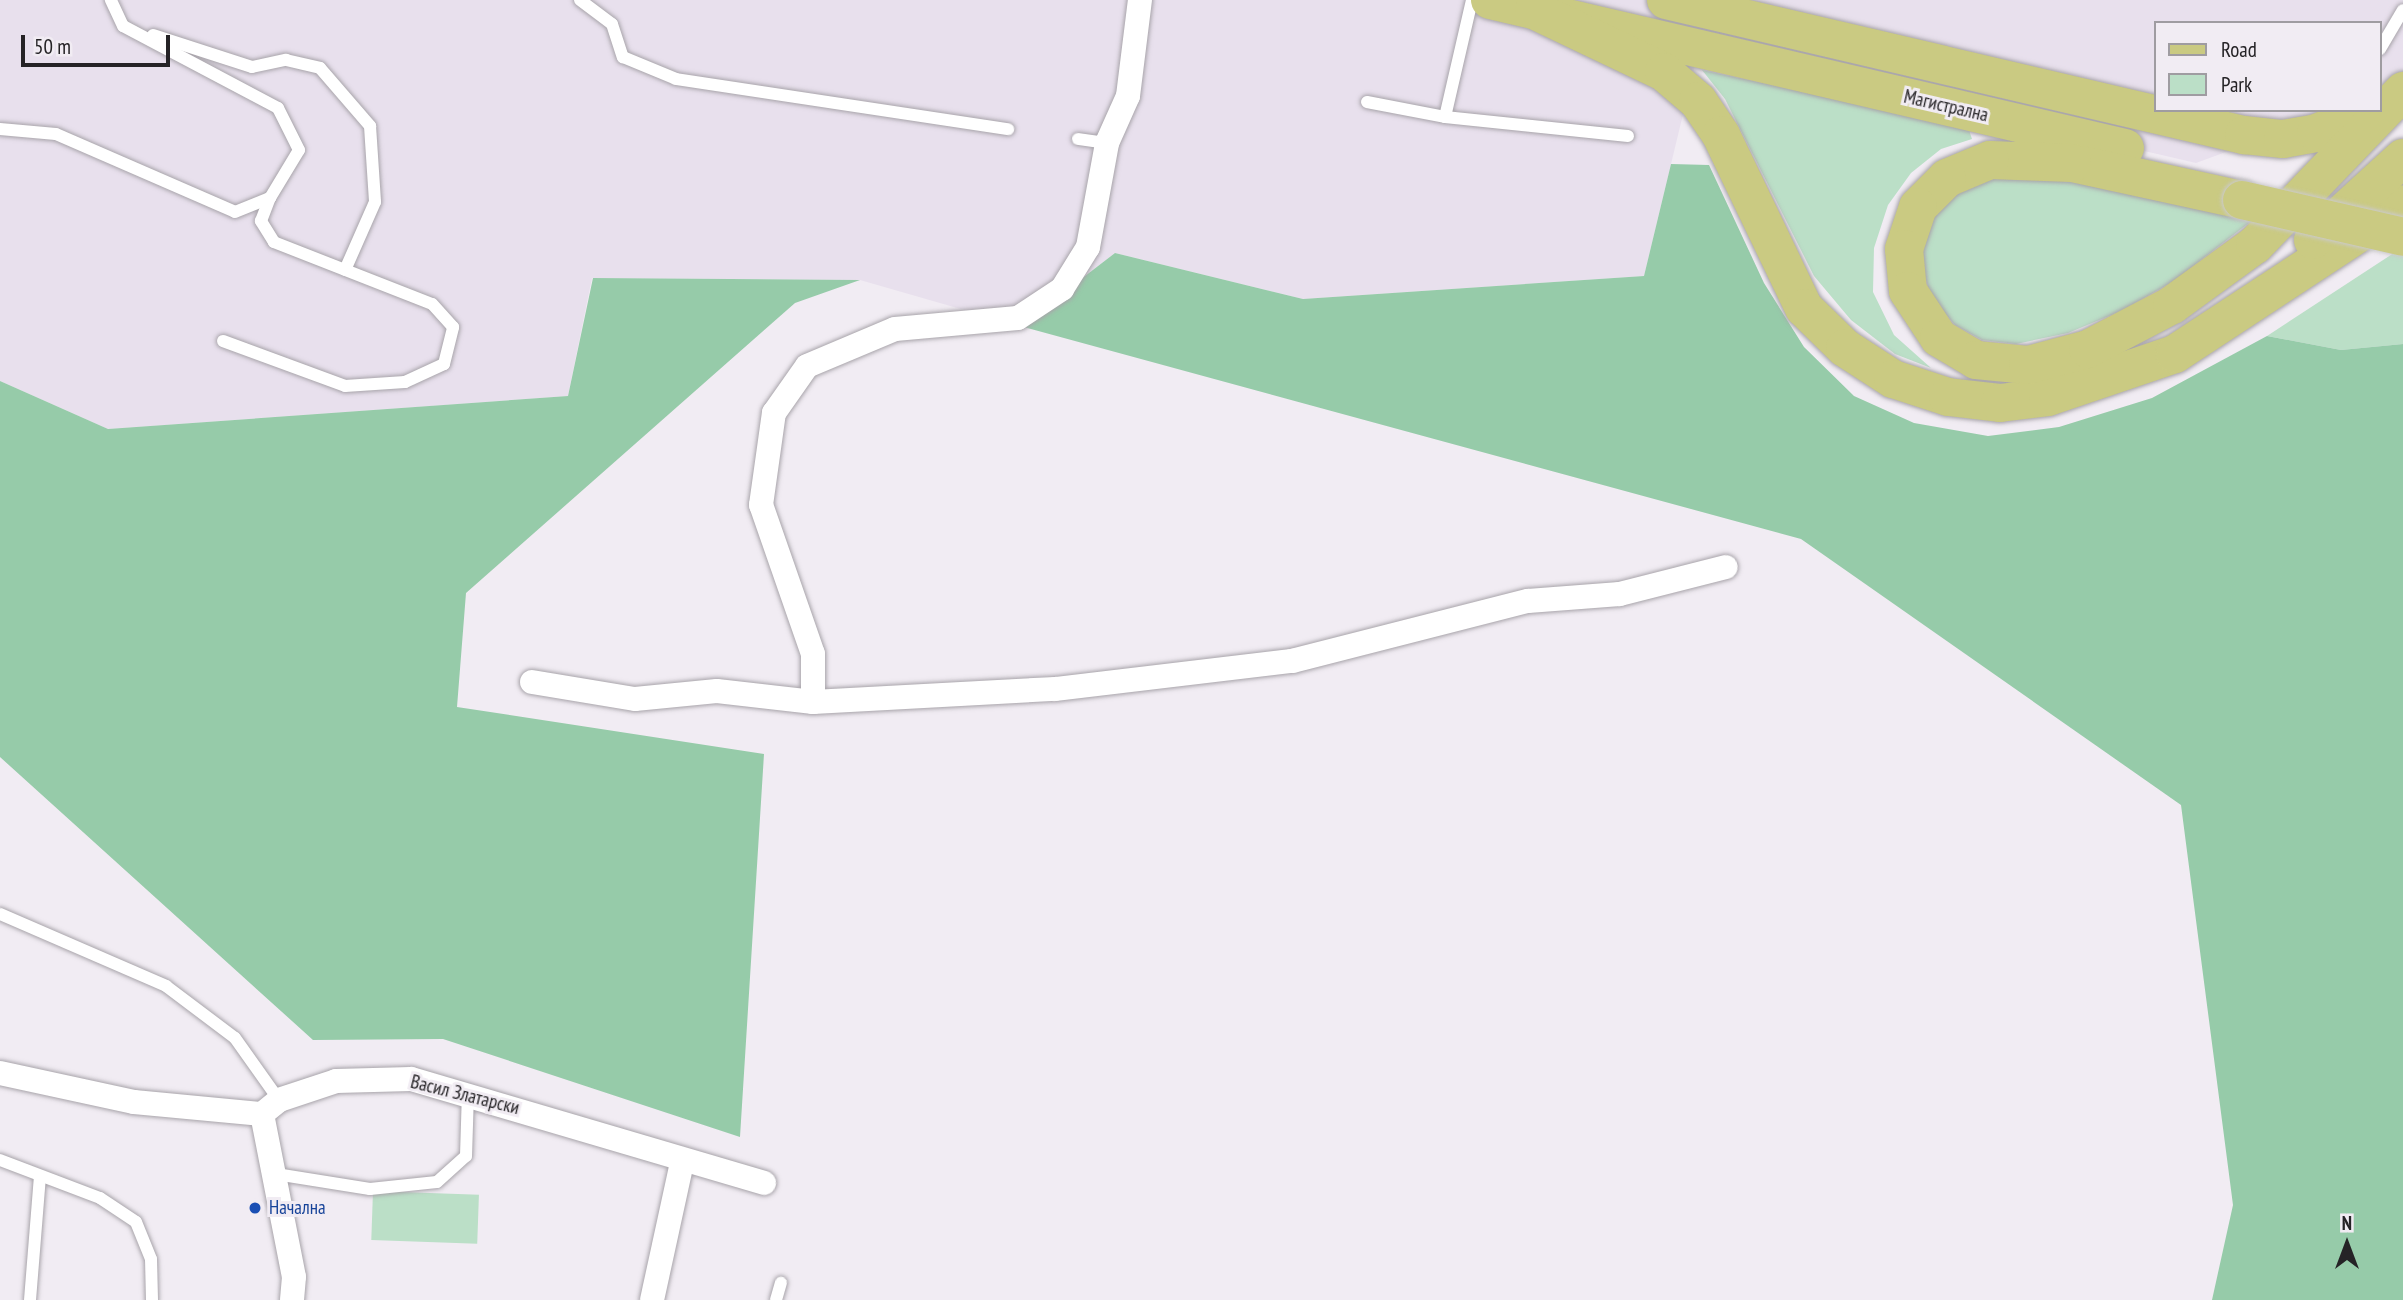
<!DOCTYPE html>
<html>
<head>
<meta charset="utf-8">
<style>
  body { margin:0 }
  #map { position:relative; width:2403px; height:1300px; overflow:hidden; background:#f1ecf3; font-family:"PT Sans Narrow",sans-serif }
  div>[style] { position:absolute }
  [style*='--x'] { left:calc(var(--x)*1px); top:calc(var(--y)*1px); width:calc(var(--w)*1px); rotate:calc(var(--a)*1deg) }
  .built>* { inset:0; background:#e8e0ed }
  .green>* { inset:0; background:#bbdfc7; transform-origin:0 0 }
  .forest>* { inset:0; background:#96cba9 }
  .roads { filter:drop-shadow(0 0 2px #a8a4aa) drop-shadow(0 0 2px #a8a4aa) }
  .service>* { height:12px; margin:-6px; padding:0 6px; transform-origin:6px; border-radius:6px; background:#fff }
  .minor>* { height:24px; margin:-12px; padding:0 12px; transform-origin:12px; border-radius:12px; background:#fff }
  .primary>* { height:38px; margin:-19px; padding:0 19px; transform-origin:19px; border-radius:19px; background:#caca82 }
  .bridges { filter:drop-shadow(0 0 2px #cbcacb) drop-shadow(0 0 2px #cbcacb) }
  .primary-bridge>* { height:38px; margin:-19px; padding:0 19px; transform-origin:19px; border-radius:19px; background:#caca82 }
  .dots>* { width:19px; height:19px; translate:-50% -50%; box-sizing:border-box; border:4px solid #f1ecf3; border-radius:50% }
  span { translate:-50% -50%; white-space:nowrap; text-align:center; line-height:1.15; -webkit-text-stroke:6px #f1ecf3; paint-order:stroke }
  .street-label { font-size:19px; color:#252326 }
  .transit-label { font-size:19px; color:#164399 }
  .left { translate:0 -50%; text-align:left }
  .legend { position:absolute; left:2154px; top:21px; width:228px; height:91px; box-sizing:border-box; background:#f1ecf3; border:2px solid #9f9ca1; margin:0; padding:9px 12px; list-style:none; font-size:21px; color:#252326 }
  .legend li { display:flex; align-items:center; gap:14px; height:35px }
  .legend b { width:35px; border:2px solid #9f9ca1 }
  .north { position:absolute; left:2312px; top:1209px; width:70px; height:70px; -webkit-text-stroke:5px #f1ecf3; paint-order:stroke; rotate:0deg; font-size:19px; font-weight:700; line-height:28px; text-align:center; color:#252326 }
  .north::after { content:''; display:block; margin:auto; width:24px; height:32px; background:#252326; clip-path:polygon(50% 0,100% 100%,50% 72%,0 100%) }
  .scale { position:absolute; left:21px; top:35px; width:149px; height:32px; box-sizing:border-box; border:4px solid #252326; border-top:0; padding-left:9px; font-size:21px; line-height:24px; white-space:nowrap; color:#252326; -webkit-text-stroke:5px #f1ecf3; paint-order:stroke }
</style>
</head>
<body>
<div id="map">
  <div class="built">
    <i style="clip-path:polygon(0 0,2403px 0,2403px 87px,2380px 95px,2380px 23px,2156px 23px,2156px 110px,2339px 110px,2196px 163px,1699px 48px,1644px 276px,1303px 299px,1115px 253px,1020px 326px,860px 280px,592px 278px,568px 396px,108px 429px,0 381px)"></i>
  </div>
  <div class="green">
    <i style="clip-path:polygon(1702px 70px,1968px 127px,1972px 139px,1941px 149px,1911px 173px,1888px 205px,1874px 248px,1873px 292px,1894px 335px,1931px 368px,1895px 354px,1851px 320px,1814px 276px,1725px 99px)"></i>
    <i style="clip-path:polygon(2001px 166px,2259px 215px,2174px 281px,2121px 311px,2068px 333px,2016px 344px,1982px 340px,1955px 325px,1931px 297px,1921px 263px,1921px 228px,1937px 195px)"></i>
    <i style="clip-path:polygon(2403px 247px,2403px 344px,2341px 350px,2267px 336px)"></i>
    <i style="left:373px;top:1191px;width:106px;height:49px;rotate:2deg"></i>
  </div>
  <div class="forest">
    <i style="clip-path:polygon(1671px 164px,1709px 165px,1764px 283px,1804px 347px,1854px 396px,1914px 423px,1988px 436px,2059px 427px,2152px 398px,2267px 336px,2341px 350px,2403px 344px,2403px 1300px,2212px 1300px,2233px 1205px,2181px 805px,1801px 539px,1020px 326px,1115px 253px,1303px 299px,1644px 276px)"></i>
    <i style="clip-path:polygon(593px 278px,860px 280px,795px 303px,466px 593px,457px 707px,764px 754px,740px 1137px,443px 1039px,313px 1040px,0 757px,0 381px,108px 429px,568px 396px)"></i>
  </div>
  <div class="roads">
    <div class="service">
      <i style="--x:580;--y:0;--w:40;--a:37"></i>
      <i style="--x:612;--y:24;--w:35;--a:72"></i>
      <i style="--x:623;--y:57;--w:57;--a:22.5"></i>
      <i style="--x:676;--y:79;--w:336;--a:8.6"></i>
      <i style="--x:153;--y:35;--w:104;--a:17.9"></i>
      <i style="--x:252;--y:67;--w:35;--a:-12"></i>
      <i style="--x:286;--y:60;--w:35;--a:13"></i>
      <i style="--x:320;--y:68;--w:77;--a:49.2"></i>
      <i style="--x:370;--y:126;--w:76;--a:86.2"></i>
      <i style="--x:375;--y:202;--w:74;--a:113.8"></i>
      <i style="--x:2380;--y:49;--w:45;--a:-59.5"></i>
      <i style="--x:1367;--y:102;--w:79;--a:10.9"></i>
      <i style="--x:1445;--y:117;--w:184;--a:5.9"></i>
      <i style="--x:1445;--y:117;--w:120;--a:-77"></i>
      <i style="--x:0;--y:129;--w:56;--a:5.1"></i>
      <i style="--x:56;--y:134;--w:195;--a:23.5"></i>
      <i style="--x:235;--y:212;--w:38;--a:-22"></i>
      <i style="--x:270;--y:198;--w:56;--a:-58.9"></i>
      <i style="--x:299;--y:150;--w:47;--a:-116.6"></i>
      <i style="--x:278;--y:108;--w:175;--a:-152.1"></i>
      <i style="--x:123;--y:26;--w:29;--a:-115"></i>
      <i style="--x:1078;--y:139;--w:29;--a:8"></i>
      <i style="--x:223;--y:341;--w:130;--a:20.2"></i>
      <i style="--x:345;--y:386;--w:60;--a:-3.8"></i>
      <i style="--x:405;--y:382;--w:43;--a:-24.8"></i>
      <i style="--x:444;--y:364;--w:38;--a:-76"></i>
      <i style="--x:453;--y:327;--w:31;--a:-132"></i>
      <i style="--x:432;--y:304;--w:170;--a:-158.6"></i>
      <i style="--x:274;--y:242;--w:25;--a:-122"></i>
      <i style="--x:261;--y:221;--w:25;--a:-69"></i>
      <i style="--x:0;--y:914;--w:181;--a:23.4"></i>
      <i style="--x:166;--y:986;--w:86;--a:37"></i>
      <i style="--x:235;--y:1038;--w:76;--a:54.6"></i>
      <i style="--x:0;--y:1160;--w:107;--a:20.8"></i>
      <i style="--x:100;--y:1198;--w:43;--a:33.7"></i>
      <i style="--x:136;--y:1222;--w:40;--a:68"></i>
      <i style="--x:151;--y:1259;--w:41;--a:88.6"></i>
      <i style="--x:276;--y:1174;--w:95;--a:9.1"></i>
      <i style="--x:370;--y:1189;--w:67;--a:-6"></i>
      <i style="--x:437;--y:1182;--w:39;--a:-42"></i>
      <i style="--x:466;--y:1156;--w:62;--a:-88.2"></i>
      <i style="--x:30;--y:1300;--w:124;--a:-85.4"></i>
      <i style="--x:776;--y:1300;--w:18;--a:-74"></i>
    </div>
    <div class="minor">
      <i style="--x:532;--y:682;--w:104;--a:9.4"></i>
      <i style="--x:635;--y:699;--w:82;--a:-5.6"></i>
      <i style="--x:717;--y:691;--w:97;--a:6.5"></i>
      <i style="--x:813;--y:702;--w:243;--a:-3.1"></i>
      <i style="--x:1056;--y:689;--w:238;--a:-6.8"></i>
      <i style="--x:1292;--y:661;--w:244;--a:-14.3"></i>
      <i style="--x:1528;--y:601;--w:92;--a:-4.4"></i>
      <i style="--x:1620;--y:594;--w:109;--a:-14.3"></i>
      <i style="--x:813;--y:702;--w:48;--a:-90"></i>
      <i style="--x:813;--y:654;--w:158;--a:-109.2"></i>
      <i style="--x:761;--y:505;--w:93;--a:-82"></i>
      <i style="--x:774;--y:413;--w:57;--a:-54.9"></i>
      <i style="--x:807;--y:366;--w:95;--a:-22.8"></i>
      <i style="--x:895;--y:329;--w:123;--a:-5.1"></i>
      <i style="--x:1018;--y:318;--w:53;--a:-33.4"></i>
      <i style="--x:1062;--y:289;--w:49;--a:-58.2"></i>
      <i style="--x:1088;--y:247;--w:106;--a:-79.6"></i>
      <i style="--x:1107;--y:143;--w:51;--a:-65.9"></i>
      <i style="--x:1128;--y:96;--w:97;--a:-82.9"></i>
      <i style="--x:0;--y:1073;--w:137;--a:12.2"></i>
      <i style="--x:134;--y:1102;--w:129;--a:5.4"></i>
      <i style="--x:262;--y:1114;--w:22;--a:-39"></i>
      <i style="--x:279;--y:1100;--w:60;--a:-18.4"></i>
      <i style="--x:336;--y:1081;--w:75;--a:-1.5"></i>
      <i style="--x:411;--y:1079;--w:368;--a:16.4"></i>
      <i style="--x:262;--y:1114;--w:166;--a:78.9"></i>
      <i style="--x:294;--y:1277;--w:23;--a:95"></i>
      <i style="--x:652;--y:1300;--w:141;--a:-77.7"></i>
    </div>
    <div class="primary">
      <i style="--x:1490;--y:0;--w:652;--a:13.12"></i>
      <i style="--x:1666;--y:0;--w:594;--a:13.15"></i>
      <i style="--x:2244;--y:135;--w:39;--a:6"></i>
      <i style="--x:2283;--y:139;--w:34;--a:-10"></i>
      <i style="--x:2316;--y:133;--w:61;--a:-22"></i>
      <i style="--x:1534;--y:10;--w:144;--a:25.5"></i>
      <i style="--x:1664;--y:72;--w:45;--a:40.5"></i>
      <i style="--x:1698;--y:101;--w:41;--a:55.9"></i>
      <i style="--x:1721;--y:135;--w:192;--a:64.4"></i>
      <i style="--x:1804;--y:308;--w:57;--a:44.3"></i>
      <i style="--x:1845;--y:348;--w:57;--a:32.9"></i>
      <i style="--x:1893;--y:379;--w:58;--a:18.1"></i>
      <i style="--x:1948;--y:397;--w:52;--a:6.6"></i>
      <i style="--x:2000;--y:403;--w:48;--a:-7.1"></i>
      <i style="--x:2048;--y:397;--w:134;--a:-18.7"></i>
      <i style="--x:2175;--y:354;--w:273;--a:-33.3"></i>
      <i style="--x:2242;--y:200;--w:174;--a:-167.7"></i>
      <i style="--x:2072;--y:163;--w:82;--a:-177.9"></i>
      <i style="--x:1990;--y:160;--w:47;--a:157.3"></i>
      <i style="--x:1947;--y:178;--w:41;--a:135"></i>
      <i style="--x:1918;--y:207;--w:44;--a:108.4"></i>
      <i style="--x:1904;--y:249;--w:42;--a:84.6"></i>
      <i style="--x:1908;--y:291;--w:56;--a:56.6"></i>
      <i style="--x:1939;--y:338;--w:43;--a:30.7"></i>
      <i style="--x:1976;--y:360;--w:52;--a:5.5"></i>
      <i style="--x:2028;--y:365;--w:62;--a:-14.9"></i>
      <i style="--x:2088;--y:349;--w:95;--a:-27.6"></i>
      <i style="--x:2172;--y:305;--w:102;--a:-35.9"></i>
      <i style="--x:2255;--y:245;--w:214;--a:-46.1"></i>
      <i style="--x:2313;--y:240;--w:122;--a:-42.3"></i>
    </div>
  </div>
  <div class="bridges">
    <div class="primary-bridge">
      <i style="--x:2242;--y:200;--w:165;--a:12.9"></i>
    </div>
  </div>
  <div class="dots">
    <i style="left:255px;top:1208px;background:#1a4fb4"></i>
  </div>
  <div class="street-label">
    <span style="left:1946px;top:106px;rotate:13deg">Магистрална</span>
    <span style="left:465px;top:1095px;rotate:14deg">Васил Златарски</span>
  </div>
  <div class="transit-label">
    <span class="left" style="left:269px;top:1208px">Начална</span>
  </div>
  <ul class="legend">
  <li><b style="height:9px;background:#caca82"></b>Road</li>
  <li><b style="height:19px;background:#bbdfc7"></b>Park</li>
  </ul>
  <div class="north">N</div>
  <div class="scale">50 m</div>
</div>
</body>
</html>
